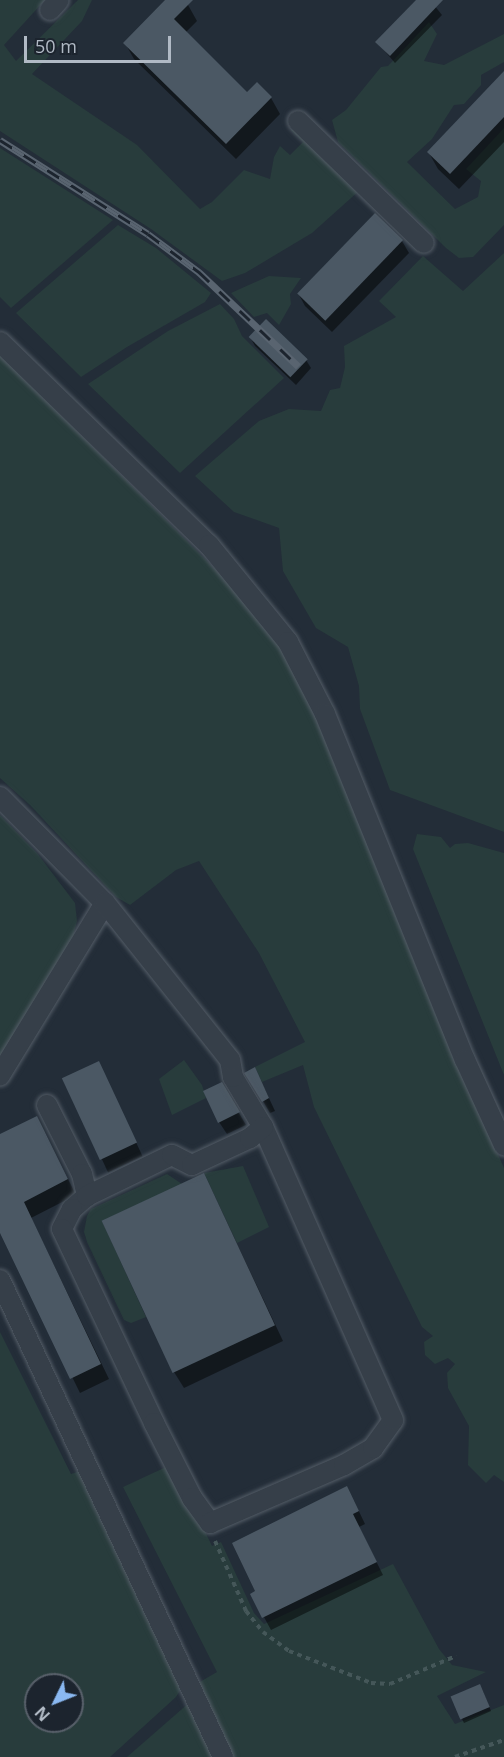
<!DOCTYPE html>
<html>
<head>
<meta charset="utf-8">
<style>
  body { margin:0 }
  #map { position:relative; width:504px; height:1757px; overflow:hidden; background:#232d38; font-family:"Open Sans",sans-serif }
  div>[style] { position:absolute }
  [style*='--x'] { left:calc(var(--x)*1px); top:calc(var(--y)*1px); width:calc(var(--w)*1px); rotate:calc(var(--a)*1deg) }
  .green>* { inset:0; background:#283c3c }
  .shadow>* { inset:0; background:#0007; transform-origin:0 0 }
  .building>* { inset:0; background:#4b5864; transform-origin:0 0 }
  .path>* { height:4px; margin-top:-2px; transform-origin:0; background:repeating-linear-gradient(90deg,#455759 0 4.5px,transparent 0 9px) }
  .roads { filter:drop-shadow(0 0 2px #545d67) drop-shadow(0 0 2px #545d67) }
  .minor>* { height:20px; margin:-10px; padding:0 10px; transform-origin:10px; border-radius:10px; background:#363f49 }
  .rail>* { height:7px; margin-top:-3.5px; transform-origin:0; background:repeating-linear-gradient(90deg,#1c242e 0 14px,#596470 0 28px); box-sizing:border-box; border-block:2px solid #596470 }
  span { translate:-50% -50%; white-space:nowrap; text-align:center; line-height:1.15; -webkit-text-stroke:5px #1c242e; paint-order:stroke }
  .north { position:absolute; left:24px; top:1673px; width:60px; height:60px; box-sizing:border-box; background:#1c242e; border:2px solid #58606a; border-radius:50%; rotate:227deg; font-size:16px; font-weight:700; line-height:24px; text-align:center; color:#b1bac5 }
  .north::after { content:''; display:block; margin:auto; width:21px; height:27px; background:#8ab8f1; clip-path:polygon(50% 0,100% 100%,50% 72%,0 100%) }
  .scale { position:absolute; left:24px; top:36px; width:147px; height:27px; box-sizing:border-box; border:3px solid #b1bac5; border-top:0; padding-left:8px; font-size:18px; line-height:21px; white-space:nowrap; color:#b1bac5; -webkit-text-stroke:4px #1c242e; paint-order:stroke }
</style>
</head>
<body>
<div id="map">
  <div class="green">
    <i style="clip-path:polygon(0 0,45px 0,4px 45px,16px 61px,78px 0,92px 0,82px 21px,32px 74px,137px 145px,200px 209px,212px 202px,244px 170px,270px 179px,274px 157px,280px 146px,290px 155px,303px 142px,291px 130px,300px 128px,360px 190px,312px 233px,245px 273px,222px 281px,151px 229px,0 131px)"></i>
    <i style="clip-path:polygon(429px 22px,437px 34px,424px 61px,444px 65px,504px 34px,504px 62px,481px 75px,481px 85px,464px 104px,454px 105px,432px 139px,407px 162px,455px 209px,478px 197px,481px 181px,466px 169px,504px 128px,504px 225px,473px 257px,459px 258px,446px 248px,338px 142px,332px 120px,346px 110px,381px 67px,388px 66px)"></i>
    <i style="clip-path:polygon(0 148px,113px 220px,11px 308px,0 297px)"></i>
    <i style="clip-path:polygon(118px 225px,156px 248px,211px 293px,205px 302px,127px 347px,81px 377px,16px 313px)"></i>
    <i style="clip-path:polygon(504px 253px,504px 832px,390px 790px,360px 709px,359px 686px,348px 647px,316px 628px,283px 571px,279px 528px,234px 512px,195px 476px,259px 421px,289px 409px,321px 411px,330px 390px,340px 388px,345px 367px,344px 346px,396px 317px,379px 301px,423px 256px,463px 291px)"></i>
    <i style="clip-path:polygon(269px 276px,301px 278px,290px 294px,291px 304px,279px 325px,267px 313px,254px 317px,231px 293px)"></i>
    <i style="clip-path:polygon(220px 304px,234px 319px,242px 336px,284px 378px,180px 473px,88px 384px,168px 331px)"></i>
    <i style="clip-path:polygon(0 354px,232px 586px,281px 646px,318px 718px,444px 1031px,504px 1168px,504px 1482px,494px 1475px,486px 1483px,468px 1465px,469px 1426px,448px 1388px,447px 1373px,455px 1364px,448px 1358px,435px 1364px,425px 1355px,424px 1342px,433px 1336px,422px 1327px,314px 1107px,303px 1065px,262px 1082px,255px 1067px,305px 1042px,259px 953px,199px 861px,176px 870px,130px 905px,116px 897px,30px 805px,0 778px)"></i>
    <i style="clip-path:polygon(0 815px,37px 853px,75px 903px,77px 921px,72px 941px,0 1057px)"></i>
    <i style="clip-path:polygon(417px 834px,441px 837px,450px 848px,455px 844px,468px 843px,504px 853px,504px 1075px,413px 849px)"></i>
    <i style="clip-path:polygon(184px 1060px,202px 1085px,206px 1098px,172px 1115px,159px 1079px)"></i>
    <i style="clip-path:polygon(243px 1166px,269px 1227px,237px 1243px,204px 1173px)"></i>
    <i style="clip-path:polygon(167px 1174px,182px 1184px,102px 1221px,146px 1317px,131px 1323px,124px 1320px,87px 1242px,84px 1232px,87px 1216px,91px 1209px)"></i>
    <i style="clip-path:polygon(evenodd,0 1332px,71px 1474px,80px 1471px,183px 1686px,176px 1697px,110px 1757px,0 1757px,0 1332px,36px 1685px,72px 1685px,72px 1721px,36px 1721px,36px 1685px)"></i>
    <i style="clip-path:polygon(166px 1467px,201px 1523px,212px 1546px,221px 1542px,254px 1613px,264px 1624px,393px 1564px,439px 1649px,452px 1665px,486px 1672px,437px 1696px,455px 1724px,504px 1705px,504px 1757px,231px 1757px,198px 1683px,217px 1672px,123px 1487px)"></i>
    <i style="clip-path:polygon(190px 1702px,215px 1757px,127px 1757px)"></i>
  </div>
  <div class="shadow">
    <i style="clip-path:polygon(167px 0,183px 0,188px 5px,197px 21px,185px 33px,247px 94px,271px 98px,280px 114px,236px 159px,134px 59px,125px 43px)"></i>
    <i style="clip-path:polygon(418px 0,430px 0,442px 15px,395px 63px,377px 42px)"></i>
    <i style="clip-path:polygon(504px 73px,504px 142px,459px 189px,438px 169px,429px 153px)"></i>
    <i style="clip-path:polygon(402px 241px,409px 253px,332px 332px,305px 306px,298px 293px)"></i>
    <i style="clip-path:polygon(250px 337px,306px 360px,311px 368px,296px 385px,255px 346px)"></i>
    <i style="left:99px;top:1063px;width:103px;height:38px;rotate:65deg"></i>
    <i style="clip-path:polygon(246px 1073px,261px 1081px,275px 1111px,270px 1113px)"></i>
    <i style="clip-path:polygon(222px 1084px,246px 1125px,227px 1134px,219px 1122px)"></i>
    <i style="clip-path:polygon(45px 1133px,76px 1195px,31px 1218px,109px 1379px,80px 1393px,0 1230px,0 1151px)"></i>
    <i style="clip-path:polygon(212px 1191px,283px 1341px,184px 1388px,174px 1372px)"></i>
    <i style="clip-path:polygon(354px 1501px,365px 1524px,359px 1527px,383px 1575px,271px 1630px,252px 1595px)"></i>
    <i style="clip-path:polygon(482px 1689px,491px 1711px,464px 1723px,462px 1719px)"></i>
  </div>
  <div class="building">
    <i style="clip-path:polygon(165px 0,193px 0,174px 19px,247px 92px,257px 82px,272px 97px,226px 144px,123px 43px)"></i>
    <i style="clip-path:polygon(416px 0,443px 0,390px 56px,375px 42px)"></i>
    <i style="clip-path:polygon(504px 71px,504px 117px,450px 174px,427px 152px)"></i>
    <i style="left:375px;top:213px;width:39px;height:112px;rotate:44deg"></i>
    <i style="left:266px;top:319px;width:58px;height:25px;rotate:44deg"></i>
    <i style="left:99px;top:1061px;width:90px;height:41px;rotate:65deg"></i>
    <i style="clip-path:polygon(255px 1067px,269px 1098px,262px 1102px,244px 1073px)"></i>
    <i style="clip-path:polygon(222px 1082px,240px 1112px,218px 1123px,203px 1091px)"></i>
    <i style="clip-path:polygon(37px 1116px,68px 1179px,24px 1202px,101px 1364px,70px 1379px,0 1233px,0 1134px)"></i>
    <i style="left:204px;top:1173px;width:168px;height:113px;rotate:65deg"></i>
    <i style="clip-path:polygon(347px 1486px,359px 1511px,353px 1514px,377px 1562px,262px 1618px,250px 1594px,255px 1591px,232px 1543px)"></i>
    <i style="left:480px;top:1684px;width:25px;height:32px;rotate:67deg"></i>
  </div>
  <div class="path">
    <i style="--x:215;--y:1541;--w:77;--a:66.1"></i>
    <i style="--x:246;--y:1611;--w:27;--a:51"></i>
    <i style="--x:263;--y:1632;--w:32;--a:36"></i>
    <i style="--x:289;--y:1651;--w:88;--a:21.3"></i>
    <i style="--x:371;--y:1683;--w:19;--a:3"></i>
    <i style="--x:390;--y:1684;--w:72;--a:-23"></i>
    <i style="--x:455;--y:1757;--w:52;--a:-19.1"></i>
  </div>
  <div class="roads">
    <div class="minor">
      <i style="--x:50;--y:10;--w:13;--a:-48"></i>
      <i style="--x:298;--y:121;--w:175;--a:44.1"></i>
      <i style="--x:0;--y:342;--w:291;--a:44.2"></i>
      <i style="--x:209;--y:545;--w:125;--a:50.8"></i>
      <i style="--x:288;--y:642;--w:81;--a:62.8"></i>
      <i style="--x:325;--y:714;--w:373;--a:68"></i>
      <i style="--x:465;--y:1060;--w:94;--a:65.4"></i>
      <i style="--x:0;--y:797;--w:149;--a:45.3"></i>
      <i style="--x:105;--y:903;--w:202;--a:121.4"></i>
      <i style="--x:47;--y:1105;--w:77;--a:63.1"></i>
      <i style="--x:82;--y:1174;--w:23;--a:77"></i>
      <i style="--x:87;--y:1196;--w:20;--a:139"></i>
      <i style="--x:72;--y:1209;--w:22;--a:117"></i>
      <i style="--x:62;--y:1229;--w:215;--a:64.6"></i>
      <i style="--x:154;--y:1423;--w:84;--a:63.1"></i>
      <i style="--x:192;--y:1498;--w:31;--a:54"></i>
      <i style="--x:210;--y:1523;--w:146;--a:-23.4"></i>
      <i style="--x:344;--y:1465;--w:34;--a:-30"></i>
      <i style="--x:373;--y:1448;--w:34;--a:-54"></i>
      <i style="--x:393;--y:1420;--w:321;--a:-113.9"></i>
      <i style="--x:263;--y:1127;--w:58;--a:-121"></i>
      <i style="--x:233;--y:1077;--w:17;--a:-100"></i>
      <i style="--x:230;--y:1060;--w:201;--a:-128.5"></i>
      <i style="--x:87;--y:1196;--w:94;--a:-25.8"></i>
      <i style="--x:172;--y:1155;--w:22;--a:27"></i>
      <i style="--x:192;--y:1165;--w:64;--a:-25"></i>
      <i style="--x:250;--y:1138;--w:17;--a:-40"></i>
      <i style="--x:0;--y:1280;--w:527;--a:64.94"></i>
    </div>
  </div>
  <div class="rail">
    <i style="--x:0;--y:140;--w:175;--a:32.4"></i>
    <i style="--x:148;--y:234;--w:64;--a:36.7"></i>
    <i style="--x:199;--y:272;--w:137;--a:43.5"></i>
  </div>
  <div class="north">N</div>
  <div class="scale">50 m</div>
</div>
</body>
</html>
